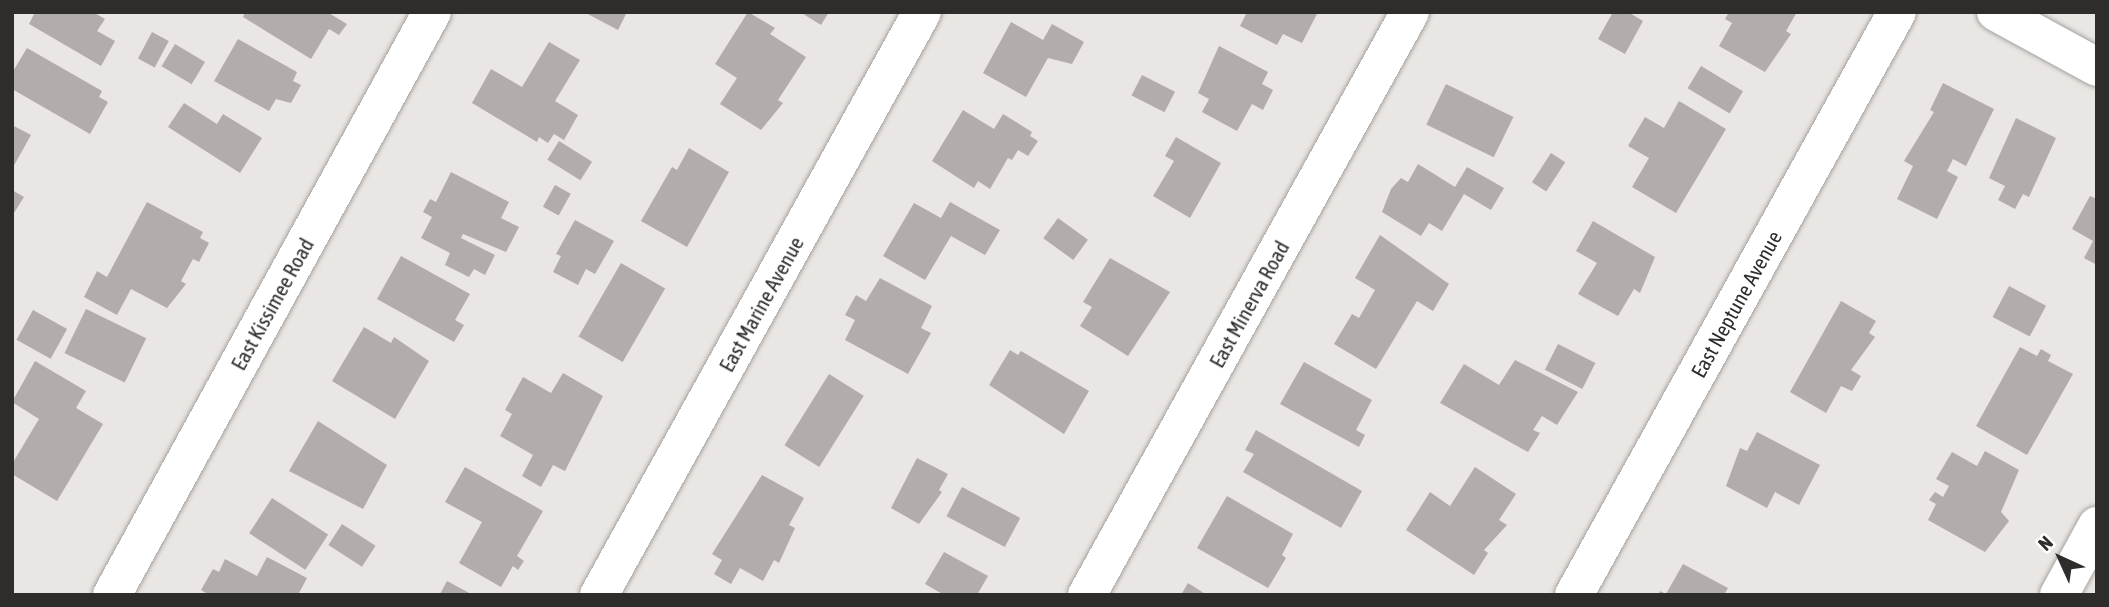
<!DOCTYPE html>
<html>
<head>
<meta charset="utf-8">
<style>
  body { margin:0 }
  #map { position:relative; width:2109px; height:607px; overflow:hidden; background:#eae6e3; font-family:"Asap Condensed",sans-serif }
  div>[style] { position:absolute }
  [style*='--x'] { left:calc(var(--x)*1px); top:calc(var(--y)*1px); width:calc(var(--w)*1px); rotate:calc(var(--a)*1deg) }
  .building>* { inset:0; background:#b2acab; transform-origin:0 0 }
  .roads { filter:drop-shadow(0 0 2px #a5a19e) drop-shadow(0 0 2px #a5a19e) }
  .street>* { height:38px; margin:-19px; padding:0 19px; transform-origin:19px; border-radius:19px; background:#fff }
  span { translate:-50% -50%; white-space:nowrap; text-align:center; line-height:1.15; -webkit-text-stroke:6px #fff; paint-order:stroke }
  .street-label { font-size:21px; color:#2f2d2c }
  .frame { position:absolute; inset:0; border:14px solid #2f2d2c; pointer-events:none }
  .north { position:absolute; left:2025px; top:523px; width:70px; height:70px; -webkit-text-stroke:5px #fff; paint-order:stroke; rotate:315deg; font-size:19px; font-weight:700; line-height:28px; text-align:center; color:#2f2d2c }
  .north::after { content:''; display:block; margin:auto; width:24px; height:32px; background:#2f2d2c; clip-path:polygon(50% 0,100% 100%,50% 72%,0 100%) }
</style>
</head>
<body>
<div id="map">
  <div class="building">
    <i style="clip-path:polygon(35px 12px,93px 12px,105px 19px,97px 31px,115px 41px,101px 66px,29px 24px)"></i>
    <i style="clip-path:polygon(245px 12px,327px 12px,347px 24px,339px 35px,329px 29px,311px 59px,243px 17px)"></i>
    <i style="clip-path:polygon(584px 12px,627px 12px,618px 30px)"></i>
    <i style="clip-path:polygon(748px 12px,775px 28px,770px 34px,806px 57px,778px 100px,783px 103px,761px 130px,720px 104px,737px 78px,715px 64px)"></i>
    <i style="clip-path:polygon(800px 12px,829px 12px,821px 25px)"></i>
    <i style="clip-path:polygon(1247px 12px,1318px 12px,1302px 43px,1283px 34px,1277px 45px,1240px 26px)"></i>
    <i style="clip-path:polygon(1613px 12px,1628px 12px,1643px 21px,1625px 54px,1598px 39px)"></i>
    <i style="clip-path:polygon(1729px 12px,1797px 12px,1786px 31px,1791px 34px,1765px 72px,1719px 46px,1732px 23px,1725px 19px)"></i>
    <i style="clip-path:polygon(1011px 22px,1043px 40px,1052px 24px,1084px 42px,1072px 64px,1048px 58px,1026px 97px,983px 73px)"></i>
    <i style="left:152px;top:32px;width:19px;height:30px;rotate:28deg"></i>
    <i style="clip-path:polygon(238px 39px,297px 72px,293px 81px,301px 85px,291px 103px,276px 99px,269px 111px,214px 81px)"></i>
    <i style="clip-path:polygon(549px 42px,580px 60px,555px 101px,578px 115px,564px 140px,554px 134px,548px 143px,539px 137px,537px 142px,472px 103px,491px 69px,522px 87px)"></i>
    <i style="left:175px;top:44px;width:35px;height:26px;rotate:31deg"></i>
    <i style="clip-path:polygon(1219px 46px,1268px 72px,1262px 84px,1273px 90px,1263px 110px,1252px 104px,1237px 131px,1202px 112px,1209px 99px,1198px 93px)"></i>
    <i style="clip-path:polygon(27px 48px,102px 91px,99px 97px,108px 102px,90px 134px,12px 89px,12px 73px)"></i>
    <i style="left:1701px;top:66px;width:49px;height:26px;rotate:31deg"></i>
    <i style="left:1142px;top:75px;width:37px;height:23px;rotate:27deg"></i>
    <i style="clip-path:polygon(1943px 83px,1994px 109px,1966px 166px,1953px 159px,1947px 171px,1958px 177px,1937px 219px,1897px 199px,1913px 166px,1904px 161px,1934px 112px,1930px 110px)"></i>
    <i style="left:1446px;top:84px;width:75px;height:45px;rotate:26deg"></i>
    <i style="clip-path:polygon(1679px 101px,1726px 129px,1676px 213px,1632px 187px,1649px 158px,1628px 146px,1645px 117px,1664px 128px)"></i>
    <i style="clip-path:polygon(184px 103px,217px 124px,223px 114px,262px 138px,240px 173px,168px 127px)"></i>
    <i style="clip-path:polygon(963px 110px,994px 129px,1003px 114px,1032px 132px,1030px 136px,1038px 141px,1028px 156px,1018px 150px,1012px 160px,1008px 158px,990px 189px,978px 181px,974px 188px,932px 161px)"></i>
    <i style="clip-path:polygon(2016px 118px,2056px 138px,2029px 197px,2023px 194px,2015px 209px,1998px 200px,2005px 186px,1989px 178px)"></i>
    <i style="clip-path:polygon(12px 125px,31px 135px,12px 169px)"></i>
    <i style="clip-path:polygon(1176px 137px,1221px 163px,1190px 218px,1153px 196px,1174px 161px,1165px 156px)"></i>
    <i style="left:559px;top:141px;width:39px;height:22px;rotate:32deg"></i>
    <i style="clip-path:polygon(689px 148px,729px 172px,687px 247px,641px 221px,672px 167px,677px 170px)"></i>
    <i style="left:1551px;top:153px;width:17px;height:35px;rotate:33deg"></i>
    <i style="clip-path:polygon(1418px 164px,1455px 187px,1467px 167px,1504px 188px,1491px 210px,1464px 194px,1442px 231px,1429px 223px,1421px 236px,1382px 212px,1391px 189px,1401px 178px,1408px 182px)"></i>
    <i style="clip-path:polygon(451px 172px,509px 202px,501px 218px,519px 227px,506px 252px,463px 234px,461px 238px,495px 255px,485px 275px,474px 269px,469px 277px,445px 265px,450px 253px,421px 238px,432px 217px,423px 212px,430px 199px,436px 202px)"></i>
    <i style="left:555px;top:185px;width:18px;height:25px;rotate:29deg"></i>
    <i style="clip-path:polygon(12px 190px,24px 197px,12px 216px)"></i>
    <i style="clip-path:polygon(2090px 196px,2097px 199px,2097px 265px,2084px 258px,2093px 241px,2072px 229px)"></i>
    <i style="clip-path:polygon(147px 202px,203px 232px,200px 238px,209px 243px,199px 262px,193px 259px,181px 281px,186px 284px,167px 308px,131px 289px,117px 315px,84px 297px,97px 271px,107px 277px)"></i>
    <i style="clip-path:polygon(950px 202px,1000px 230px,985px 255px,951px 236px,925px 280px,883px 256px,914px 203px,941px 218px)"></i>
    <i style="left:1058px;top:218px;width:37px;height:25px;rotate:36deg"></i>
    <i style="clip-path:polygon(575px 220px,614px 241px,595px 274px,586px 269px,578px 285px,553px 272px,561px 256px,556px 254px)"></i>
    <i style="clip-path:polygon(1593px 221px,1655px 257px,1640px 293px,1634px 289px,1618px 316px,1578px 294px,1597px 263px,1576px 251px)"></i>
    <i style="clip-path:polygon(1380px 235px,1449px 284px,1433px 311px,1417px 301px,1376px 369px,1334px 344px,1352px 314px,1359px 318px,1375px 290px,1355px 278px)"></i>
    <i style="clip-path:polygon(401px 256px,470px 294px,455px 320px,464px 325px,454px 342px,377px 299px)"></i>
    <i style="clip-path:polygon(1110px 258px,1170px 292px,1128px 356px,1080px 326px,1092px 307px,1083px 302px)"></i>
    <i style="left:621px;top:263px;width:51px;height:85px;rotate:30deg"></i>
    <i style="clip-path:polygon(880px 278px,932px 306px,921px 328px,931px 333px,908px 374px,845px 340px,855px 320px,845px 315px,856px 295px,866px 301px)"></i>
    <i style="left:2009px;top:286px;width:42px;height:35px;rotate:28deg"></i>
    <i style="clip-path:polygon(1841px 301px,1876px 321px,1869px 333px,1875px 337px,1851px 370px,1861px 376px,1852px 391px,1841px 386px,1826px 413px,1790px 392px)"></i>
    <i style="left:86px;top:309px;width:67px;height:49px;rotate:26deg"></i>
    <i style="left:33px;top:310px;width:39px;height:34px;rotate:29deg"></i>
    <i style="clip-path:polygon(364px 327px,391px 343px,394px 337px,429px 361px,395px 419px,332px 381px)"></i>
    <i style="left:1558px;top:344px;width:42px;height:29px;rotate:27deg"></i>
    <i style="clip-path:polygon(2020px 347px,2037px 356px,2041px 349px,2051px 355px,2048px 361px,2073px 374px,2027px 455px,1976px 426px)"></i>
    <i style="clip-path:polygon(1010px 350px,1018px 355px,1021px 351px,1089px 391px,1064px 434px,989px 385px)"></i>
    <i style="clip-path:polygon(1515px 360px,1578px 392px,1557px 425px,1542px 416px,1533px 430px,1540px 433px,1528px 452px,1440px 403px,1464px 364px,1499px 385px)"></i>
    <i style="clip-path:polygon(35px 361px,86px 391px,76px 408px,103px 424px,57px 501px,12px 474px,12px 464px,39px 419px,12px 402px)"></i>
    <i style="clip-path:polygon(1304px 362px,1372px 400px,1356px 430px,1365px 435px,1359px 447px,1280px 404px)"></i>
    <i style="clip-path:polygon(563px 373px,603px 396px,565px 471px,553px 465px,541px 487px,522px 476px,533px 455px,500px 436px,512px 414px,505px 410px,523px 377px,551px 393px)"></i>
    <i style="left:829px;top:374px;width:41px;height:84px;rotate:32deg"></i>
    <i style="clip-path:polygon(318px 421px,387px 465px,363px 509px,289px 471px)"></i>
    <i style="clip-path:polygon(1256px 430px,1362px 491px,1341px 528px,1243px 472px,1254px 454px,1245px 450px)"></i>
    <i style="clip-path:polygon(1757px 432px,1820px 465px,1799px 505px,1775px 492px,1767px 508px,1726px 486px,1740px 448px,1747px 451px)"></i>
    <i style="clip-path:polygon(1985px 451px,2019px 470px,2001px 512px,2009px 521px,1985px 552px,1928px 520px,1936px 504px,1929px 500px,1935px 492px,1943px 497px,1949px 486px,1936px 479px,1952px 452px,1977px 466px)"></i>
    <i style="clip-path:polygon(917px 458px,948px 474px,939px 490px,942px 492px,919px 524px,891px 508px)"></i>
    <i style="clip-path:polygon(465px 467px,543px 511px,517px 556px,524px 561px,518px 570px,513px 566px,501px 587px,459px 563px,482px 522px,445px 502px)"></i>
    <i style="clip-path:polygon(1475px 467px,1516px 494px,1499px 520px,1507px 525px,1484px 550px,1488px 553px,1474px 575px,1406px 530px,1430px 492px,1450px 506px)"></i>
    <i style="clip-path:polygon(762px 475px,804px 498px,789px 525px,795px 528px,779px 563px,774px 560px,763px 581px,740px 568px,731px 584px,714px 574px,722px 560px,712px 554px)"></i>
    <i style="left:962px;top:487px;width:66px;height:33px;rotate:28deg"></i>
    <i style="clip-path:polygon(1227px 496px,1293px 534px,1282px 555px,1286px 558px,1268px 588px,1197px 548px)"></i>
    <i style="left:272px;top:498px;width:67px;height:42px;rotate:33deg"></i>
    <i style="left:342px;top:524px;width:40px;height:25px;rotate:33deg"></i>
    <i style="clip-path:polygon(944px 552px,988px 576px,977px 595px,944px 595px,925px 584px)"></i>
    <i style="clip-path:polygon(267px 557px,307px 578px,298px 595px,209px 595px,201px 590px,213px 569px,219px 572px,225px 559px,257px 576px)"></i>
    <i style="clip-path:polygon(1683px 564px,1728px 588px,1724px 595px,1658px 595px,1660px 591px,1666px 594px)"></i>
    <i style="clip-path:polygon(447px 581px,473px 595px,433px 595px,440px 594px)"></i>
    <i style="clip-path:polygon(1188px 583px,1207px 595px,1181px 595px)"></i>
  </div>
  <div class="roads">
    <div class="street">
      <i style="--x:1996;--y:12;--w:115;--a:28.6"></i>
      <i style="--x:112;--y:595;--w:665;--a:-61.24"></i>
      <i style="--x:599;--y:595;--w:666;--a:-61.01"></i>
      <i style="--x:1087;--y:595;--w:666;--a:-61.01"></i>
      <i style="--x:1574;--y:595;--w:666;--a:-61.01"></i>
      <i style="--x:2059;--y:595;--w:79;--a:-61.2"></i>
    </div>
  </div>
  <div class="street-label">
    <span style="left:272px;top:304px;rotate:-61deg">East Kissimee Road</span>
    <span style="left:761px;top:304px;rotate:-61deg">East Marine Avenue</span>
    <span style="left:1249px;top:304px;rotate:-61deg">East Minerva Road</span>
    <span style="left:1736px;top:304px;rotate:-61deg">East Neptune Avenue</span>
  </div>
  <div class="frame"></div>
  <div class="north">N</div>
</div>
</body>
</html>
